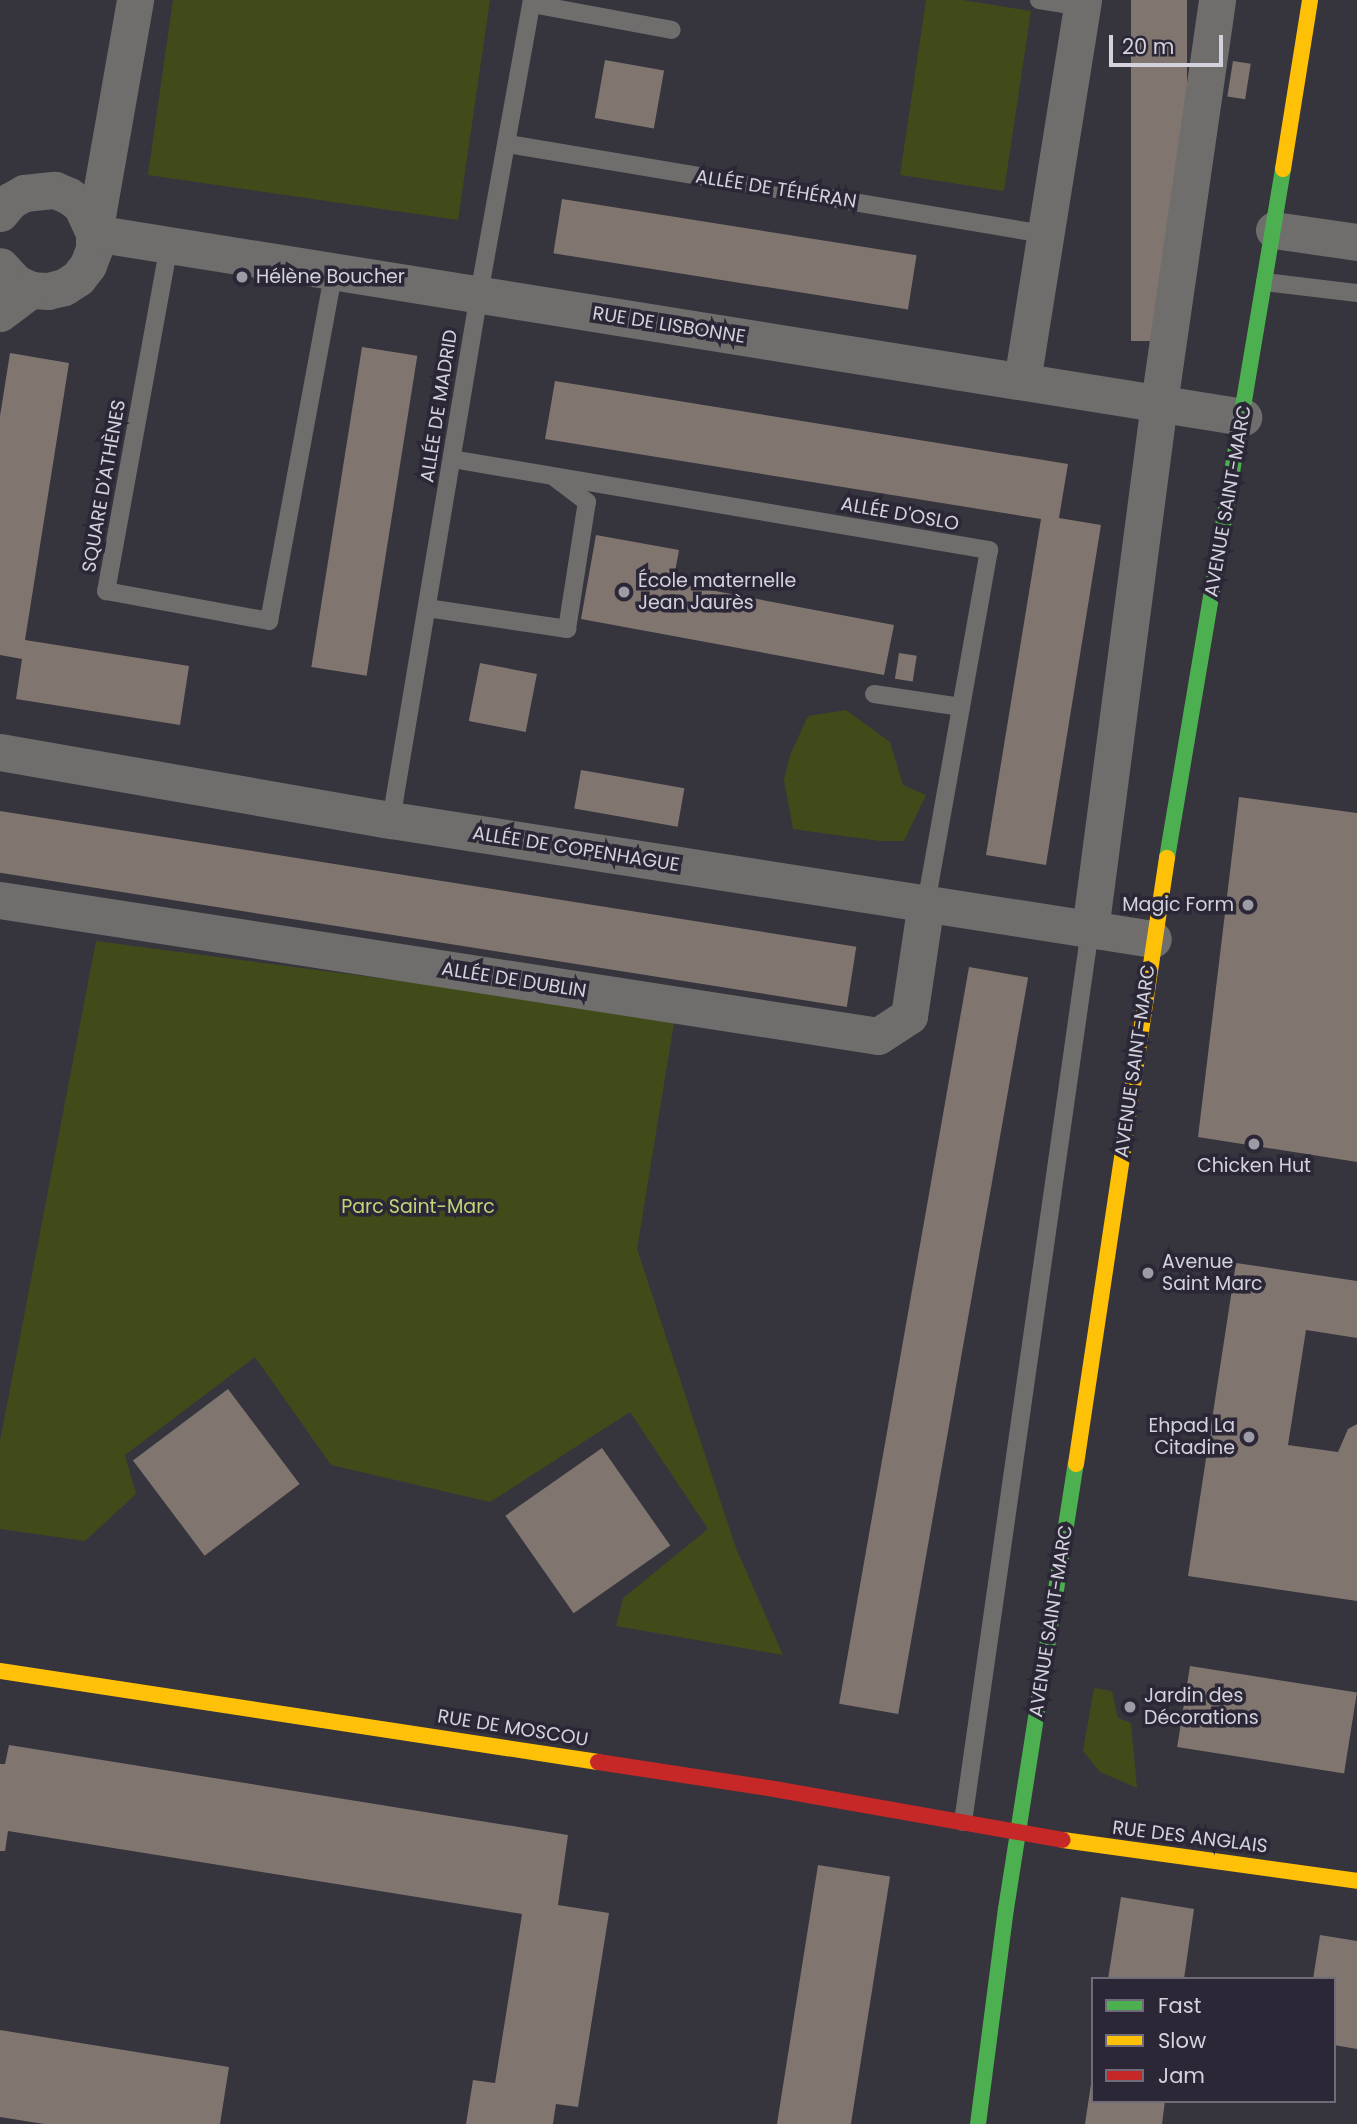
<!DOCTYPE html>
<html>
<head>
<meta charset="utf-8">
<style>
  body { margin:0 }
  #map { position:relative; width:1357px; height:2124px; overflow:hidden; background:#36343d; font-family:Poppins,sans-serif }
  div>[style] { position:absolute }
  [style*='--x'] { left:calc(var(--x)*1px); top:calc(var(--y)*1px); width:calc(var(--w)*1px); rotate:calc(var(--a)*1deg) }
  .green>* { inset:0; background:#414b1a }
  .building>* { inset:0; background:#80756f; transform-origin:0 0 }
  .lane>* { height:18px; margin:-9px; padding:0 9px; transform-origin:9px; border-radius:9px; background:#6f6e6d }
  .street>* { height:37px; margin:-18.5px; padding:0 18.5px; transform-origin:18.5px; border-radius:18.5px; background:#6f6e6d }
  .fast>* { height:16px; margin:-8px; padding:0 8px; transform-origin:8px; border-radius:8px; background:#4caf50 }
  .slow>* { height:16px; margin:-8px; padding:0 8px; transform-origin:8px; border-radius:8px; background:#ffc107 }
  .jam>* { height:16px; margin:-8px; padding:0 8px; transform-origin:8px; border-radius:8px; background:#c62828 }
  .dots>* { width:19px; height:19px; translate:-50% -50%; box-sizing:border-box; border:4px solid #2b2737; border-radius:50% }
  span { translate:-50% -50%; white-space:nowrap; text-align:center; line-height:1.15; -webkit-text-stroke:7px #2b2737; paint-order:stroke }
  .street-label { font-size:19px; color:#d4d2dd }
  .poi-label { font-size:19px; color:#d4d2dd }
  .left { translate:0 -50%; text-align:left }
  .right { translate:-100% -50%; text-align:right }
  .park-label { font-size:19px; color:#c0d677 }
  .legend { position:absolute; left:1091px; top:1977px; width:245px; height:126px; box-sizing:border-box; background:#2b2737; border:2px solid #6f6b79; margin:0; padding:9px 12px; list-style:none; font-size:21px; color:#d4d2dd }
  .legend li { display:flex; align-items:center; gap:14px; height:35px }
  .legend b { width:35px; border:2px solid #6f6b79 }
  .scale { position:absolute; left:1109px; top:35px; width:114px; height:32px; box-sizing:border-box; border:4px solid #d4d2dd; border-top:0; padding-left:9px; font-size:21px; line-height:24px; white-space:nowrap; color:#d4d2dd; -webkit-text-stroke:5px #2b2737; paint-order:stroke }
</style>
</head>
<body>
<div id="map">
  <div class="green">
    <i style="clip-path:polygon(173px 0,490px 0,458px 220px,148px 175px)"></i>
    <i style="clip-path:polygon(926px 0,963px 0,1031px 11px,1004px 191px,900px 175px)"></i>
    <i style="clip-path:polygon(846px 710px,890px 742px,903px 785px,926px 795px,904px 841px,880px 841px,793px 829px,784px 780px,790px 755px,808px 716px)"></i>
    <i style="clip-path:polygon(96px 941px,675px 1017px,637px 1249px,736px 1548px,783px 1655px,616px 1626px,623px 1598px,708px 1529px,630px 1412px,490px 1502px,331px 1465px,255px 1357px,125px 1455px,136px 1494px,85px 1541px,0 1529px,0 1441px)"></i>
    <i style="clip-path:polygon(1094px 1688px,1112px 1691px,1118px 1718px,1131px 1723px,1137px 1788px,1100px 1772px,1083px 1751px)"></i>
  </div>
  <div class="building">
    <i style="left:1131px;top:0;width:56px;height:341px"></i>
    <i style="left:605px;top:60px;width:60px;height:59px;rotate:10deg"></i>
    <i style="left:1233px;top:61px;width:18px;height:36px;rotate:9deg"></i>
    <i style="left:562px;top:199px;width:359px;height:55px;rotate:9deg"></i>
    <i style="left:362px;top:347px;width:56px;height:324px;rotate:9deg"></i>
    <i style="clip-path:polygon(10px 353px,69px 363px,25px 640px,189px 666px,180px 725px,16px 699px,22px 659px,0 655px,0 416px)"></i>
    <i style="clip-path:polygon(555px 381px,1068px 464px,1059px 518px,1101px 525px,1046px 865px,986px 855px,1041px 519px,545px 439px)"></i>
    <i style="clip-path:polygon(596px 535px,679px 550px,673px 583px,894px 625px,884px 675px,581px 619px)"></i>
    <i style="left:899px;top:653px;width:18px;height:26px;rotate:9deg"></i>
    <i style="left:480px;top:663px;width:58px;height:59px;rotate:11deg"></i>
    <i style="left:581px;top:770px;width:105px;height:39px;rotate:10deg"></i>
    <i style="clip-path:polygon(1239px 797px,1357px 813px,1357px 1162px,1198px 1137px)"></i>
    <i style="left:0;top:811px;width:867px;height:61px;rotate:9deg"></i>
    <i style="left:969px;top:967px;width:60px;height:748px;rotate:10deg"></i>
    <i style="clip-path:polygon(1236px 1263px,1357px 1281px,1357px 1338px,1306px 1330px,1288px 1445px,1338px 1452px,1348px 1429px,1357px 1424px,1357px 1601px,1188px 1576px)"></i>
    <i style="left:228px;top:1389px;width:119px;height:119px;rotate:53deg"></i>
    <i style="left:602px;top:1448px;width:119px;height:118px;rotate:55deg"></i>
    <i style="left:1190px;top:1666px;width:169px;height:82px;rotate:9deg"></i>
    <i style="clip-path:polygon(9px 1745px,568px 1835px,558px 1905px,609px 1913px,578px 2107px,556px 2104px,553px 2124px,466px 2124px,473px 2080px,495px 2083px,522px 1914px,8px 1831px,5px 1851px,0 1851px,0 1764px,5px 1764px)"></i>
    <i style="left:818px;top:1865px;width:73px;height:262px;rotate:9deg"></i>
    <i style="clip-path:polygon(1121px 1897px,1194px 1909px,1184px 1979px,1108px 1979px)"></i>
    <i style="clip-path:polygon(1320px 1935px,1357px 1941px,1357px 2049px,1334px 2045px,1334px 1979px,1313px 1979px)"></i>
    <i style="clip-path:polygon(0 2030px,229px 2067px,220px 2124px,44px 2124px,0 2117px)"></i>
    <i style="clip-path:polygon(1091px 2084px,1093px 2101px,1165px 2101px,1162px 2124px,1085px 2124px)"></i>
  </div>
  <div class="lane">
    <i style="--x:1039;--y:0;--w:44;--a:9.2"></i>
    <i style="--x:532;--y:4;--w:142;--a:10.5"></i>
    <i style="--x:508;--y:144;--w:544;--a:9.53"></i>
    <i style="--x:169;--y:245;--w:352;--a:100.3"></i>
    <i style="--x:106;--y:591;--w:166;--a:10.4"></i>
    <i style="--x:269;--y:621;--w:356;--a:-79.5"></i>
    <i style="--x:1265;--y:282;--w:93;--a:6.8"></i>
    <i style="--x:452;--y:459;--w:545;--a:9.62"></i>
    <i style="--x:989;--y:550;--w:358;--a:100.1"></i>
    <i style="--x:427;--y:608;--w:142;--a:8.5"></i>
    <i style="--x:567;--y:629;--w:129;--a:-81.1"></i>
    <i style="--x:587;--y:502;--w:40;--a:-143"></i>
    <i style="--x:874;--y:694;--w:88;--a:8.5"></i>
    <i style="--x:391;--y:820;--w:533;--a:-80.5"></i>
    <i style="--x:479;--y:294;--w:299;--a:-79.8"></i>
    <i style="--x:963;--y:1822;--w:901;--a:-81.9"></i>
  </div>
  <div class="street">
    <i style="--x:0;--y:213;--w:16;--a:-50"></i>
    <i style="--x:10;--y:201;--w:16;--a:-30"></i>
    <i style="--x:24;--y:193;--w:31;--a:-6"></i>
    <i style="--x:55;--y:190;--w:15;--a:23"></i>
    <i style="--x:69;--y:196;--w:15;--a:37"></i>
    <i style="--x:81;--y:205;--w:31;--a:65"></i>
    <i style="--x:94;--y:233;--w:16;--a:90"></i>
    <i style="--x:94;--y:249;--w:17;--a:111"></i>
    <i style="--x:88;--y:265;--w:16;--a:128"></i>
    <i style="--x:78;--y:278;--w:17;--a:147"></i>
    <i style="--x:64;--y:287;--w:16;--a:166"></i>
    <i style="--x:48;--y:291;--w:17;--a:-177"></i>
    <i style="--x:31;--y:290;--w:17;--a:-155"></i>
    <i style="--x:16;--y:283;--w:23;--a:-133"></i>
    <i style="--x:1274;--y:230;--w:84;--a:8.2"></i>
    <i style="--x:94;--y:233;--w:1164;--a:9.1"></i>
    <i style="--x:94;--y:233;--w:237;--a:-80"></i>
    <i style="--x:0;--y:313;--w:39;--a:-37"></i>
    <i style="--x:1022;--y:381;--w:386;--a:-80.9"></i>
    <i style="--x:0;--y:752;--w:397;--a:9.9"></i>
    <i style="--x:391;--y:820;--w:771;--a:8.88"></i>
    <i style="--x:0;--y:900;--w:888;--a:8.8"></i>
    <i style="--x:878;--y:1036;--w:37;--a:-33"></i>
    <i style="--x:909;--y:1016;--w:115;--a:-81.5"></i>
    <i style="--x:1090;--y:930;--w:531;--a:-82.54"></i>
    <i style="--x:1159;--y:403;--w:407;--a:-81.8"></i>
  </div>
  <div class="fast">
    <i style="--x:1167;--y:858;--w:699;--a:-80.44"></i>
    <i style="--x:978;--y:2124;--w:217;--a:-82.6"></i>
    <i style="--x:1006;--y:1909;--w:450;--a:-81.1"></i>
  </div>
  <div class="slow">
    <i style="--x:1283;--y:169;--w:171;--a:-80.9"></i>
    <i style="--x:1076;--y:1464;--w:613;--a:-81.46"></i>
    <i style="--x:0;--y:1671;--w:605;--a:8.65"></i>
    <i style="--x:1063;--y:1840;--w:297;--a:7.9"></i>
  </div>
  <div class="jam">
    <i style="--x:598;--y:1762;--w:178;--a:8.7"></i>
    <i style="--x:774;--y:1789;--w:293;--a:10"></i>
  </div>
  <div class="dots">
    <i style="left:242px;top:277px;background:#9d9ba5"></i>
    <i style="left:624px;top:592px;background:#9d9ba5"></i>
    <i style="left:1248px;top:905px;background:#9d9ba5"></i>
    <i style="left:1254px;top:1144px;background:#9d9ba5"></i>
    <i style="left:1148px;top:1273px;background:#9d9ba5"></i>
    <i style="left:1249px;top:1437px;background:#9d9ba5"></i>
    <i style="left:1130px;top:1707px;background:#9d9ba5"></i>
  </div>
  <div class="street-label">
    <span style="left:776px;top:189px;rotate:9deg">ALLÉE DE TÉHÉRAN</span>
    <span style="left:669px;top:325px;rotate:9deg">RUE DE LISBONNE</span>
    <span style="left:439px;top:406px;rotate:-81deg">ALLÉE DE MADRID</span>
    <span style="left:104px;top:486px;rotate:-80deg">SQUARE D'ATHÈNES</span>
    <span style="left:1228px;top:501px;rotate:-80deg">AVENUE SAINT-MARC</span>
    <span style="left:900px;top:514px;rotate:10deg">ALLÉE D'OSLO</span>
    <span style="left:576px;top:849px;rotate:9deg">ALLÉE DE COPENHAGUE</span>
    <span style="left:514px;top:980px;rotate:9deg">ALLÉE DE DUBLIN</span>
    <span style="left:1135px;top:1061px;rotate:-82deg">AVENUE SAINT-MARC</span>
    <span style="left:1051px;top:1621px;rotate:-81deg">AVENUE SAINT-MARC</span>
    <span style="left:513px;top:1728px;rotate:9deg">RUE DE MOSCOU</span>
    <span style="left:1190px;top:1837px;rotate:7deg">RUE DES ANGLAIS</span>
  </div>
  <div class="poi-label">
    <span class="left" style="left:256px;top:277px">Hélène Boucher</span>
    <span class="left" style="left:638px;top:592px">École maternelle<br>Jean Jaurès</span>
    <span class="right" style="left:1234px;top:905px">Magic Form</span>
    <span style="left:1254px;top:1166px">Chicken Hut</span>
    <span class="left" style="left:1162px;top:1273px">Avenue<br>Saint Marc</span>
    <span class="right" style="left:1235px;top:1437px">Ehpad La<br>Citadine</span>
    <span class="left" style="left:1144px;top:1707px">Jardin des<br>Décorations</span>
  </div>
  <div class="park-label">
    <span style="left:418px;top:1207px">Parc Saint-Marc</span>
  </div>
  <ul class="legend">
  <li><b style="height:9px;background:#4caf50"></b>Fast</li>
  <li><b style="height:9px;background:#ffc107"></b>Slow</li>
  <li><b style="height:9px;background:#c62828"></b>Jam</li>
  </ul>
  <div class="scale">20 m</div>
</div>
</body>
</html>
